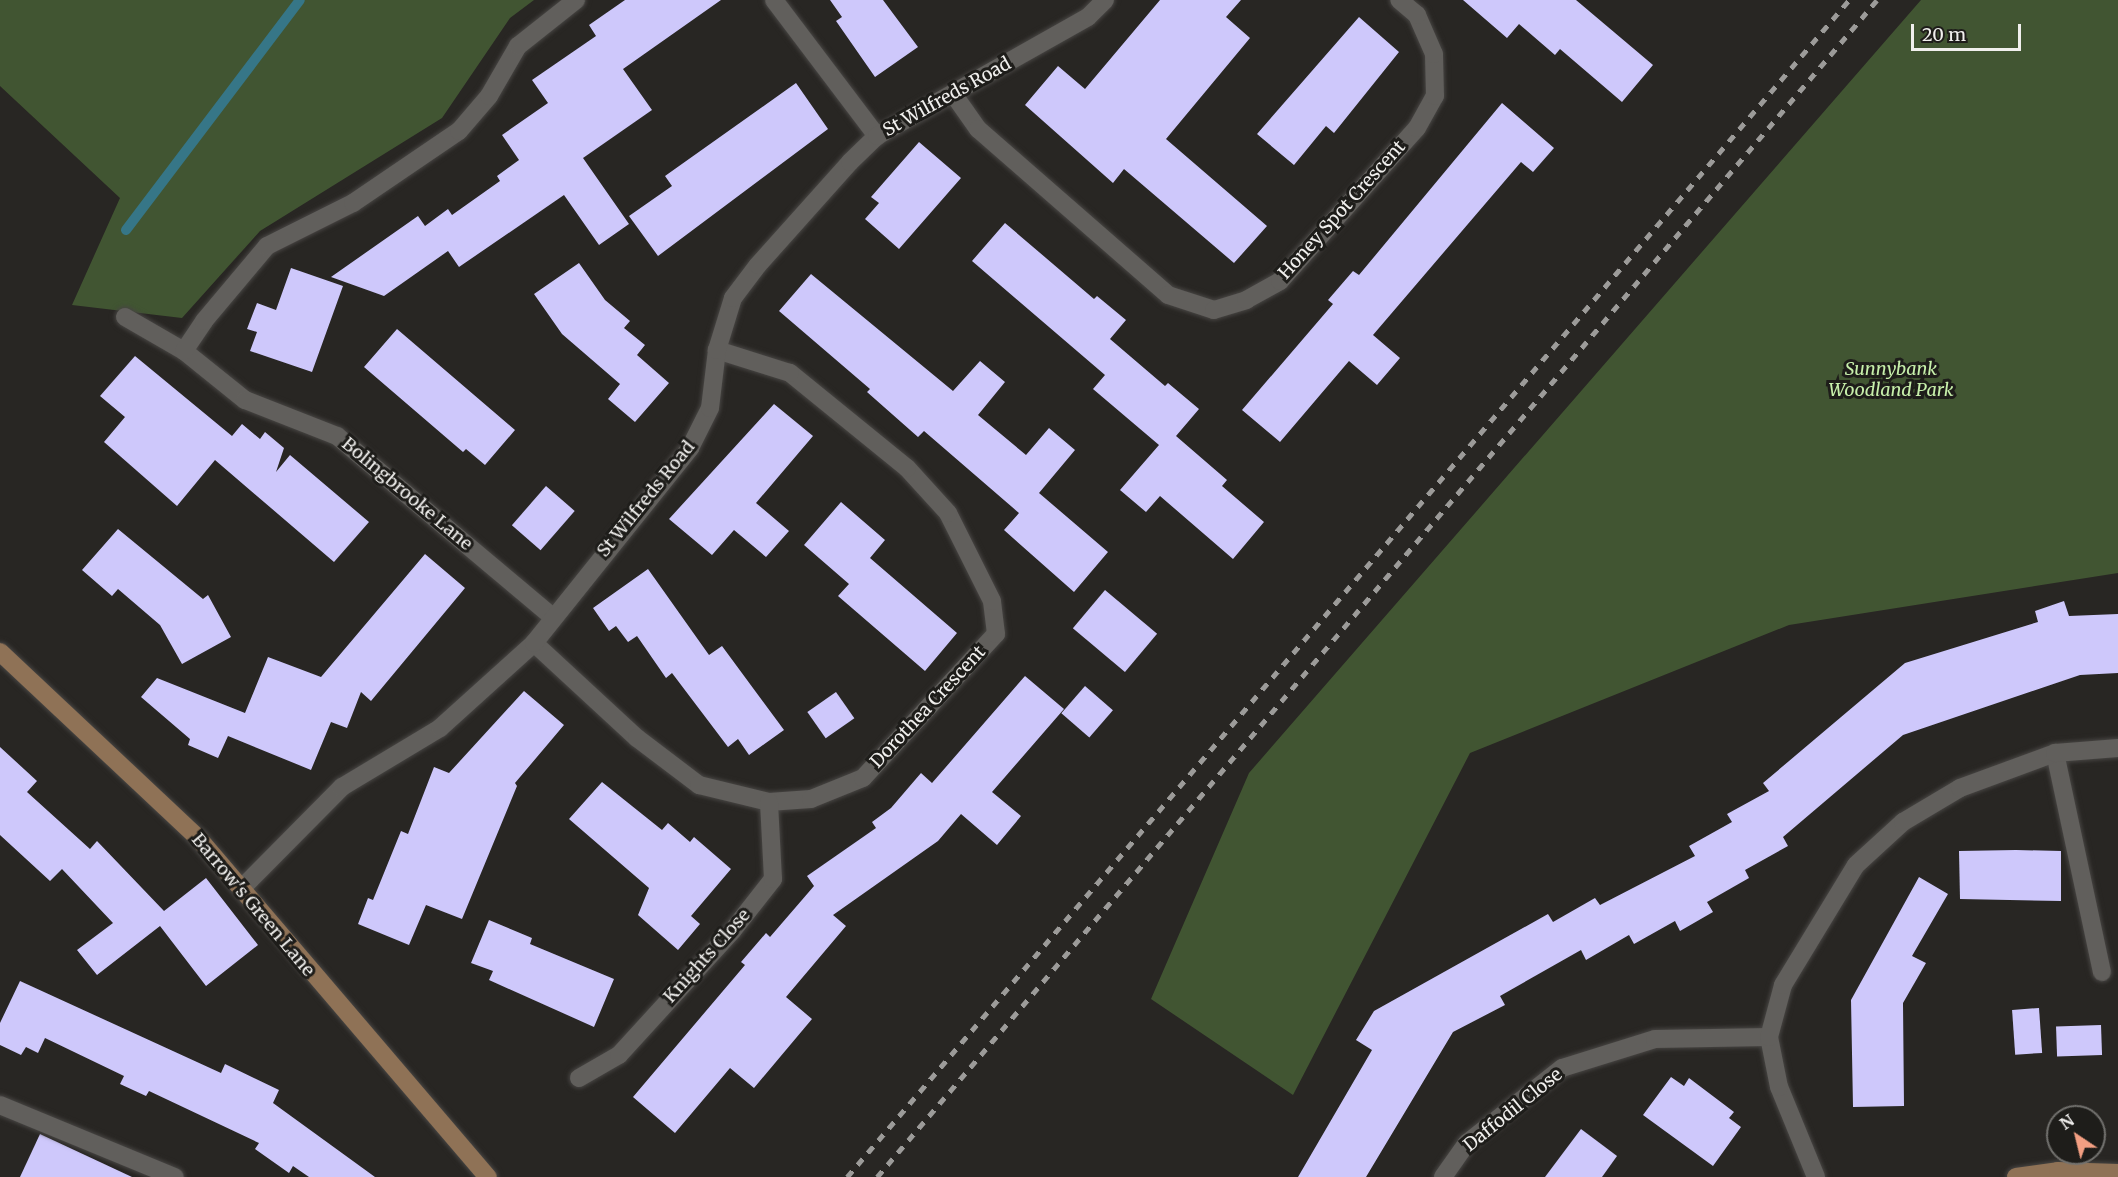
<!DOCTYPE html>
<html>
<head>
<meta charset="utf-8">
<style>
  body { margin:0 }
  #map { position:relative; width:2118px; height:1177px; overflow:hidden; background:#282623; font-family:Merriweather,serif }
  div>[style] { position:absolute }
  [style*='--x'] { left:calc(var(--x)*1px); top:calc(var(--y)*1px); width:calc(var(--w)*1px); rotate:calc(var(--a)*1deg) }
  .green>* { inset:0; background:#415532 }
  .stream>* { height:10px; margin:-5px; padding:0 5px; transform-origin:5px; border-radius:5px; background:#367687 }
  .building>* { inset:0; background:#cec8fb; transform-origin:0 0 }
  .roads { filter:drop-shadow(0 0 2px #474543) drop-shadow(0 0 2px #474543) }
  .street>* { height:18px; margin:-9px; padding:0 9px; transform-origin:9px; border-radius:9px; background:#615f5c }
  .secondary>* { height:18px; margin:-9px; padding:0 9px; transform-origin:9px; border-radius:9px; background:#8f7256 }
  .rail>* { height:4.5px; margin-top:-2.25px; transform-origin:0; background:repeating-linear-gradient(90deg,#9c9b99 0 8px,transparent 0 16px) }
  span { translate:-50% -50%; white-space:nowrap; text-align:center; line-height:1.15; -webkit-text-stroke:6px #1e1d1a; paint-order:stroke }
  .street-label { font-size:18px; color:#f0efed }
  .park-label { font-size:18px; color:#c7f0ab; font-style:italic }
  .north { position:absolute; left:2046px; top:1105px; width:60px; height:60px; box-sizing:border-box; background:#1e1d1a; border:2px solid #72716e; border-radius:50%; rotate:325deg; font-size:16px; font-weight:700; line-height:24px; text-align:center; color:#f0efed }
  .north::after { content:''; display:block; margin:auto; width:21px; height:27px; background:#f39f82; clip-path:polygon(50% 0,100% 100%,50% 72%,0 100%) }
  .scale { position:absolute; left:1911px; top:24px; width:110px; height:27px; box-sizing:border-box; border:3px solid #f0efed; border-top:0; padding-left:8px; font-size:18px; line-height:21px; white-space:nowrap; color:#f0efed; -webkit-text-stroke:4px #1e1d1a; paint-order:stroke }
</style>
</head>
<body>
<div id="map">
  <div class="green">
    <i style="clip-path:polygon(0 0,534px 0,510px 18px,442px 118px,260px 231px,182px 318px,72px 305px,120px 198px,0 86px)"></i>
    <i style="clip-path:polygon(1921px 0,2118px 0,2118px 573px,1789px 625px,1470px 753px,1293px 1095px,1151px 999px,1249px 773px)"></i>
  </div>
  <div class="stream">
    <i style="--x:126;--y:230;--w:288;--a:-52.9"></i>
  </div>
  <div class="building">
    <i style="clip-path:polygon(625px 0,721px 0,623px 69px,652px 110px,583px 158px,629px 224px,599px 245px,564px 195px,459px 267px,448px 251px,384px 296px,331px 277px,418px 216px,425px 226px,448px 209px,452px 215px,500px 181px,497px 176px,519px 160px,502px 135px,548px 103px,532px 80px,596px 36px,589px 25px)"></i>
    <i style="clip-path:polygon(830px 0,883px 0,918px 47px,875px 77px,836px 21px,842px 17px)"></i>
    <i style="clip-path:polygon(1160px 0,1241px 0,1226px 17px,1250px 38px,1166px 139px,1267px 226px,1234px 263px,1124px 169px,1113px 183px,1025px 105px,1058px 66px,1085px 89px)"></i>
    <i style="clip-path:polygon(1463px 0,1576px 0,1653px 65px,1622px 102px,1560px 49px,1555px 55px,1519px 24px,1507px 38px)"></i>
    <i style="clip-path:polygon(1359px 17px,1399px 52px,1334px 133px,1326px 126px,1294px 165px,1257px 134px)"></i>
    <i style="clip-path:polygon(796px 83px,828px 129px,658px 256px,629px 216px,672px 186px,665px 176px)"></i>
    <i style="clip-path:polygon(1502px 103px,1554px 148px,1533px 172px,1521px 162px,1373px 335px,1400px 358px,1377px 385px,1349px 361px,1280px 442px,1242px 410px,1333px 304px,1328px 300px,1353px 271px,1359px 275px)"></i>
    <i style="clip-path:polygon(919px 142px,961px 178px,899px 249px,865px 219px,879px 203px,871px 197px)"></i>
    <i style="clip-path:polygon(1005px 223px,1094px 299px,1097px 296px,1126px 320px,1110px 339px,1165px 386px,1168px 383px,1199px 409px,1176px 436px,1227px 480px,1222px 486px,1264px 522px,1233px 559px,1160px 496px,1146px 512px,1120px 490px,1159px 445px,1093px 389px,1105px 375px,972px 261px)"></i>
    <i style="clip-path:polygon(579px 263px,605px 300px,630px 321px,624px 328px,645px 345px,637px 355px,669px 383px,635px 422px,608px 399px,620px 384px,562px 334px,534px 294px)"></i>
    <i style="clip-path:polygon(291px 268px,343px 286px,312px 372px,250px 351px,257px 332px,247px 329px,257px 303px,276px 310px)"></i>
    <i style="clip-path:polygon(811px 274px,953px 391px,980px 361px,1005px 382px,978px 415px,1026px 455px,1049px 428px,1075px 450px,1039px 493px,1108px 552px,1074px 592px,1004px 530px,1019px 513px,924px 431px,918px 437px,867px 392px,870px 389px,779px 311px)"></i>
    <i style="clip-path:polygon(397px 329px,515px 430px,485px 465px,466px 449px,463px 452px,364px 367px)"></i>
    <i style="clip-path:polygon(135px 356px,232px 436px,242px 424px,260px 439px,265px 432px,284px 448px,276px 472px,290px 455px,369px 522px,334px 562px,215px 460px,177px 506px,104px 442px,125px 417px,100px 396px)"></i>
    <i style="clip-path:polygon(774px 404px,813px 436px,756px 503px,789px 531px,766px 557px,734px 530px,712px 555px,669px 519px)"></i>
    <i style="left:546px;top:486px;width:38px;height:52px;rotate:41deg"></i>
    <i style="clip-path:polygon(841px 502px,885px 540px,870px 558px,957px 633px,925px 671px,838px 596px,849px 584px,804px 545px)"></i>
    <i style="clip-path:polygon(118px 529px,203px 599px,208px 595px,231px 637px,182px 664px,160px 625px,118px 589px,112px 596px,82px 570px)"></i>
    <i style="clip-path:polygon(425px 554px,465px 588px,371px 701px,361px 692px,347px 728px,331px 722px,311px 770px,228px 736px,218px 758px,188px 745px,190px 739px,141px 697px,157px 678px,245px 713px,268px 657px,321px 677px)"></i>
    <i style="clip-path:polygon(648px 569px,709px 655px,722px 646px,784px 730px,749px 755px,738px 739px,728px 747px,672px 673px,666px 678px,637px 636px,628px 642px,616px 626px,609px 631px,593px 608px)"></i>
    <i style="left:1105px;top:590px;width:68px;height:50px;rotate:40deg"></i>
    <i style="clip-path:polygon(2064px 601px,2069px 616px,2118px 614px,2118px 673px,2080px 675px,1903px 735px,1783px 837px,1788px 846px,1745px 870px,1749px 878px,1707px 902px,1713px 912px,1680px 931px,1675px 921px,1634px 944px,1629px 935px,1586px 960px,1581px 950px,1500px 996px,1505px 1005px,1453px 1032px,1366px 1177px,1298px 1177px,1372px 1050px,1356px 1040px,1374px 1011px,1548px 914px,1553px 922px,1595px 898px,1600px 905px,1695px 856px,1689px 846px,1732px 822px,1727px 814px,1769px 791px,1763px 783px,1905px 663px,2038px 622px,2035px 611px)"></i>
    <i style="clip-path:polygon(1025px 676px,1064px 709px,992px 792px,1021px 816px,997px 845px,961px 814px,938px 841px,833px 915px,846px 926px,786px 997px,812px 1019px,754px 1088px,730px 1068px,675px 1133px,633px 1097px,745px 965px,741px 962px,766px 933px,770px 937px,814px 886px,807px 876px,876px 828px,872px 822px,891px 808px,921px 773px,932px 783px)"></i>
    <i style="left:1085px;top:686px;width:37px;height:36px;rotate:41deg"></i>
    <i style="clip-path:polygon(524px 691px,564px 725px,515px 783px,517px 786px,462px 919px,426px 905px,409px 945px,358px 924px,368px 898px,373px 900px,401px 831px,408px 834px,434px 767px,449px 773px)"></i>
    <i style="left:836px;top:692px;width:32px;height:35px;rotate:55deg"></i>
    <i style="clip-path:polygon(0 747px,37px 781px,27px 792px,90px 849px,97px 841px,164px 911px,206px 878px,258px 945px,206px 986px,160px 926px,97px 975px,77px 950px,113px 923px,62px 869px,50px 881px,0 835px)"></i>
    <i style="clip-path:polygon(602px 782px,662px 830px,668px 823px,690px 842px,694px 837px,731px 869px,691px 916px,700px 924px,678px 950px,638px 915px,649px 888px,569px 819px)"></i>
    <i style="clip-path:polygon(2016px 850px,2061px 851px,2061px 901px,1960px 899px,1959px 851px)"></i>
    <i style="clip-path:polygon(1919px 877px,1948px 894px,1912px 956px,1926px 963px,1903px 1003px,1904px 1106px,1853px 1107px,1851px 1000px)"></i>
    <i style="clip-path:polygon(489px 920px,532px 938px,530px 944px,614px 979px,594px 1027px,489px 980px,493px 971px,471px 963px)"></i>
    <i style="clip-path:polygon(20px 981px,221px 1073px,225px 1064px,279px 1090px,273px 1103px,375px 1177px,309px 1177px,293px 1166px,289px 1173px,255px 1149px,259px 1143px,149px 1091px,146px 1096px,120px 1084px,124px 1076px,45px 1038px,38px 1053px,26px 1047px,21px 1055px,0 1045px,0 1023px)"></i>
    <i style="left:2039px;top:1008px;width:45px;height:27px;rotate:86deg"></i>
    <i style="left:2101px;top:1025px;width:30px;height:45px;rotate:88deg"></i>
    <i style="clip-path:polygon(1671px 1077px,1684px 1086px,1689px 1078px,1734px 1112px,1729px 1118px,1741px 1127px,1713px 1166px,1643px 1115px)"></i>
    <i style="clip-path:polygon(1581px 1129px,1617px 1156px,1602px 1177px,1545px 1177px)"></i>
    <i style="clip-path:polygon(40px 1134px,132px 1177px,20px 1177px)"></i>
  </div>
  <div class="roads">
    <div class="street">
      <i style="--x:774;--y:0;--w:171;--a:52.9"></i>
      <i style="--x:954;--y:95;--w:42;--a:54.8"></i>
      <i style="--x:978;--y:129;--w:252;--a:41.1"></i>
      <i style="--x:1168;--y:295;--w:48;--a:18.1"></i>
      <i style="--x:1214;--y:310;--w:34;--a:-17"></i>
      <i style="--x:1246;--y:300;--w:39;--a:-29"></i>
      <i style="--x:1280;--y:281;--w:205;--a:-48.2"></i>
      <i style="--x:1417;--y:128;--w:37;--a:-61"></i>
      <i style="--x:1435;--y:96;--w:42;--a:-91.4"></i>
      <i style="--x:1434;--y:54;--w:43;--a:-113.6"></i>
      <i style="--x:1417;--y:15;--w:23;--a:-140"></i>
      <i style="--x:125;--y:317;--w:68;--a:30"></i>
      <i style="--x:184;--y:351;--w:78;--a:38.8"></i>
      <i style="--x:245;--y:400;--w:99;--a:21.4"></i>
      <i style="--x:337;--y:436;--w:282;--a:40"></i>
      <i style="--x:184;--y:351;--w:36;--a:-56"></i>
      <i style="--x:204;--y:321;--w:98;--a:-50"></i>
      <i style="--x:267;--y:246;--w:96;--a:-26.6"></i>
      <i style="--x:353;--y:203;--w:128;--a:-34.2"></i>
      <i style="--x:459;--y:131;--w:46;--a:-49.4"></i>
      <i style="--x:489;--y:96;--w:58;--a:-59.9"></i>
      <i style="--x:518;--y:46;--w:74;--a:-38.4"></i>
      <i style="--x:534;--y:643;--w:140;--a:42.7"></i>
      <i style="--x:637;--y:738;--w:78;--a:37.2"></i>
      <i style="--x:699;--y:785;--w:72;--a:13.7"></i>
      <i style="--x:769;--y:802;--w:42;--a:-4.1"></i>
      <i style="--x:811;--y:799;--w:56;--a:-22"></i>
      <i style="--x:863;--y:778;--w:196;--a:-47.3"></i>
      <i style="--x:996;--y:634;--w:33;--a:-97"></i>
      <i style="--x:992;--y:601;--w:98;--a:-116.6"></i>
      <i style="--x:948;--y:513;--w:61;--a:-132.3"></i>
      <i style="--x:907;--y:468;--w:151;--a:-140.9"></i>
      <i style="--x:790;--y:373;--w:77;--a:-162.5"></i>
      <i style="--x:2055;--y:753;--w:224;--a:77.9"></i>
      <i style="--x:243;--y:887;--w:141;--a:-45.3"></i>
      <i style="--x:342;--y:787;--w:114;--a:-31"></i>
      <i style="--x:440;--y:728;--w:127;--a:-42.1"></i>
      <i style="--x:534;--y:643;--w:250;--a:-51.3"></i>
      <i style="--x:690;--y:448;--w:45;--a:-63.4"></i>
      <i style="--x:710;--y:408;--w:58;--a:-83.1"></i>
      <i style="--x:717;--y:350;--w:54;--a:-72.9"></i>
      <i style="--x:733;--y:298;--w:41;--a:-52.9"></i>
      <i style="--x:758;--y:265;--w:138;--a:-48.2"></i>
      <i style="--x:850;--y:162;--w:37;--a:-44"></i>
      <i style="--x:877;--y:136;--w:242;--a:-29.4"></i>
      <i style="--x:1088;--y:17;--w:24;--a:-45"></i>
      <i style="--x:579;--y:1078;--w:46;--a:-29.9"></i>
      <i style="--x:619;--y:1055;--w:169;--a:-47.6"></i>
      <i style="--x:733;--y:930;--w:65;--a:-51.9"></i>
      <i style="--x:773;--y:879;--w:77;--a:-93"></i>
      <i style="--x:0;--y:1105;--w:189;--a:22.4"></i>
      <i style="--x:1443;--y:1177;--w:42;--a:-54.8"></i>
      <i style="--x:1467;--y:1143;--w:121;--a:-38.3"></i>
      <i style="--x:1562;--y:1068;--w:97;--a:-17.3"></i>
      <i style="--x:1655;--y:1039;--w:114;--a:-1"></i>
      <i style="--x:1816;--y:1177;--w:97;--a:-112.3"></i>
      <i style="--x:1779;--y:1087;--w:51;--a:-101.3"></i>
      <i style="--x:1769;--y:1037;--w:54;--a:-74.9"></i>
      <i style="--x:1783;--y:985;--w:140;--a:-58.7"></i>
      <i style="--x:1856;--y:865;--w:64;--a:-42.5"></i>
      <i style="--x:1903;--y:822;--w:66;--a:-30.8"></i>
      <i style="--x:1960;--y:788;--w:101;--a:-20.2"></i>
      <i style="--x:2055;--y:753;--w:63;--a:-4.5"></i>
    </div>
    <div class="secondary">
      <i style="--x:0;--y:652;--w:273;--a:43.2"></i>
      <i style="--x:199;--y:839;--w:445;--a:49.5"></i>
      <i style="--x:2016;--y:1177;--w:42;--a:-8.1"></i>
      <i style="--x:2058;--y:1171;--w:60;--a:1.9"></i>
    </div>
  </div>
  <div class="rail">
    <i style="--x:847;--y:1177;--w:1546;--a:-49.59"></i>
    <i style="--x:877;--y:1177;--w:1544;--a:-49.65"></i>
  </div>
  <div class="street-label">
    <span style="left:947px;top:97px;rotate:-29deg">St Wilfreds Road</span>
    <span style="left:1342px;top:210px;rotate:-48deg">Honey Spot Crescent</span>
    <span style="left:407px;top:494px;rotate:40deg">Bolingbrooke Lane</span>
    <span style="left:646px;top:499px;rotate:-51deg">St Wilfreds Road</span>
    <span style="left:928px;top:707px;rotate:-47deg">Dorothea Crescent</span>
    <span style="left:253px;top:905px;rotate:50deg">Barrow's Green Lane</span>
    <span style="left:707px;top:956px;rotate:-48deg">Knights Close</span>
    <span style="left:1513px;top:1110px;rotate:-39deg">Daffodil Close</span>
  </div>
  <div class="park-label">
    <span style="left:1891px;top:380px">Sunnybank<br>Woodland Park</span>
  </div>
  <div class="north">N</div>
  <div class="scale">20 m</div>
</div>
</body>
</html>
